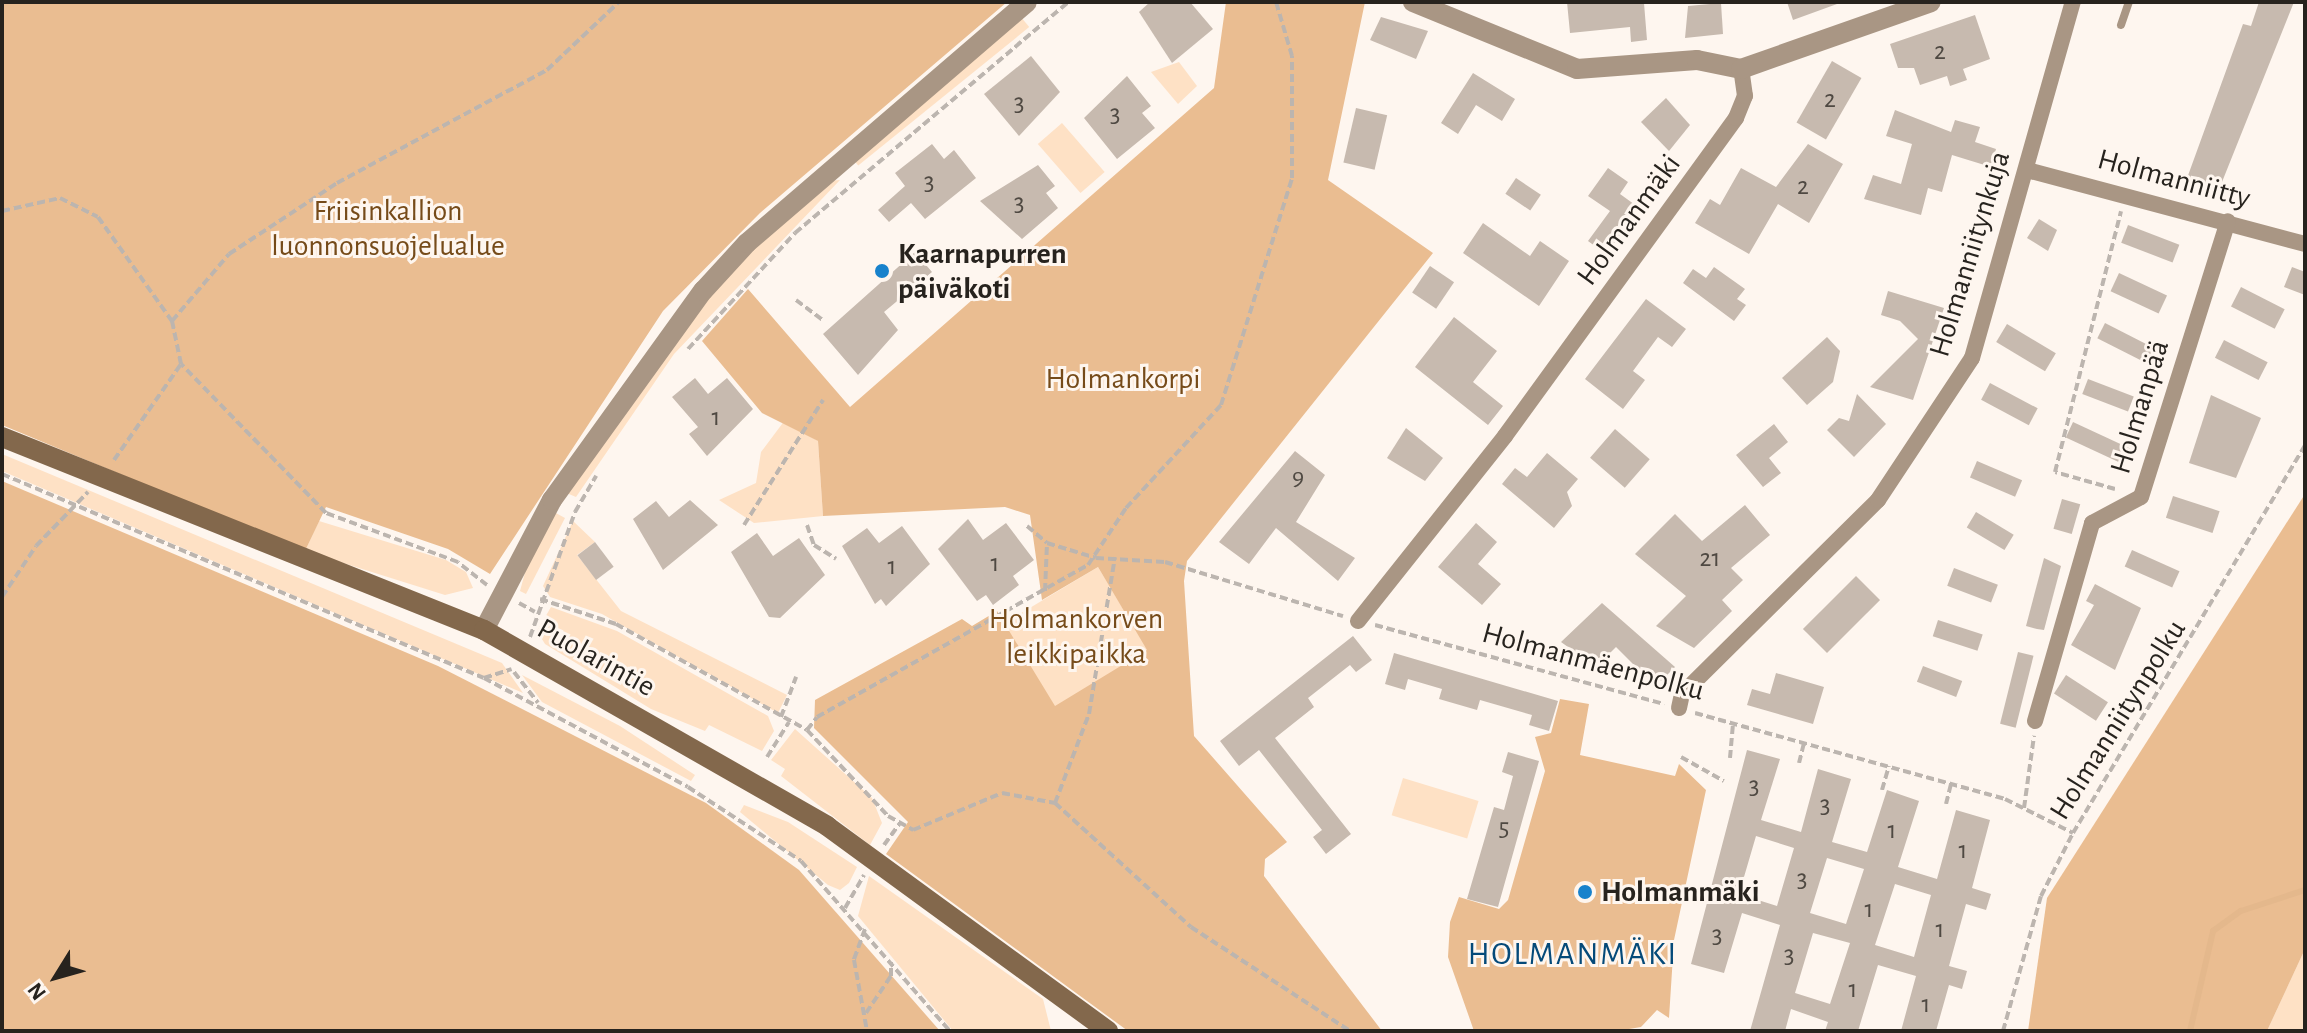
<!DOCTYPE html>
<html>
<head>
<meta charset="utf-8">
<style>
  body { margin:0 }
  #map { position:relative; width:2307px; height:1033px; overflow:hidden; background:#fef6ef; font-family:"Alegreya Sans",sans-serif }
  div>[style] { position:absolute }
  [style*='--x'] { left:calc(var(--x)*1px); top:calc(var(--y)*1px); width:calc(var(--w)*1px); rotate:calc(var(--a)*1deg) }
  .green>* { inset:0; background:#fee1c5; transform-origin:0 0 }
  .forest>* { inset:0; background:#eabd91 }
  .stream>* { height:6px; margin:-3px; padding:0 3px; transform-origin:3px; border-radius:3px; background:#e4b88c }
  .building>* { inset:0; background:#c7baaf; transform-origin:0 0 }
  .path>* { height:4px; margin-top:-2px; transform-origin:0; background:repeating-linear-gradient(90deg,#bcb5af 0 8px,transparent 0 12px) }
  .service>* { height:8px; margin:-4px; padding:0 4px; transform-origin:4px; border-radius:4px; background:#a99684 }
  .minor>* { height:16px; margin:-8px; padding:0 8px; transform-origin:8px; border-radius:8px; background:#a99684 }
  .tertiary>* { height:20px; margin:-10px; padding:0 10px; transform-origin:10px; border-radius:10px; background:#a99684 }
  .secondary>* { height:20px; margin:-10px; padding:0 10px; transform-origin:10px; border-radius:10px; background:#83684c }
  .dots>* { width:22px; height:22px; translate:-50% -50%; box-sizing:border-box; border:4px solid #fef6ef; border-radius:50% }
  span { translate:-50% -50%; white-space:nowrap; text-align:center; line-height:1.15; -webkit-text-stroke:6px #fef6ef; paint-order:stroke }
  .number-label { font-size:26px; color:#4f4942 }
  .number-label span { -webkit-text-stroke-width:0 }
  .street-label { font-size:30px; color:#27231e }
  .park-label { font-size:30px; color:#764b19 }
  .poi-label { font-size:30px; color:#27231e; font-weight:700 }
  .left { translate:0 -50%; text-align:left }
  .neighbourhood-label { font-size:32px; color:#054a79; letter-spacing:2px }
  .frame { position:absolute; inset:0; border:4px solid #27231e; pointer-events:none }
  .north { position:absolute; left:16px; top:937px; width:80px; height:80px; -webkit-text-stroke:6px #fef6ef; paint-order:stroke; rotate:233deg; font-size:22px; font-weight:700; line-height:32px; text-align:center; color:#27231e }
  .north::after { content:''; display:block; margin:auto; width:28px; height:36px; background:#27231e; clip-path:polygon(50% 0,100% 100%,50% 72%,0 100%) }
</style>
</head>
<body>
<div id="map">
  <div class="green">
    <i style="left:1021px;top:17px;width:13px;height:220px;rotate:51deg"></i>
    <i style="clip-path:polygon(1179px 62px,1197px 86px,1178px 104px,1151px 72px)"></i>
    <i style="left:1062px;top:123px;width:65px;height:32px;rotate:49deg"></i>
    <i style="clip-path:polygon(840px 180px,674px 354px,576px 497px,564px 492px,663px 349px,751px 248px,828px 181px)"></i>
    <i style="clip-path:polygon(785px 420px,818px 441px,823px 516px,754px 523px,719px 500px,756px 483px,761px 452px)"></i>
    <i style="clip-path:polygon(2px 454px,502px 663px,523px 693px,2px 471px)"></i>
    <i style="clip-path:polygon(554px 512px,565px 518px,526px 594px,520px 591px,527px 565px)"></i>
    <i style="clip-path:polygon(319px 521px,446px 560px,466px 572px,473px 588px,445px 595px,305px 551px)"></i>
    <i style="clip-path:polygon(573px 521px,595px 542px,577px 555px,621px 611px,787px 695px,778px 713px,602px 614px,550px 597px,543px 586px)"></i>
    <i style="left:1098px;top:567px;width:98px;height:110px;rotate:59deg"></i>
    <i style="clip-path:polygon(551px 607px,617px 631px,768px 716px,774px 731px,762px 751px,709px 725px,705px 731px,651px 709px,545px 644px,537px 631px)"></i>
    <i style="clip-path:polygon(522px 675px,620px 726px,695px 775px,691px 781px,542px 702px)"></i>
    <i style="clip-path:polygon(795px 729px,872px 798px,882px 823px,870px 845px,781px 776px,785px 769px,771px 760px)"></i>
    <i style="left:1403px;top:778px;width:79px;height:39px;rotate:17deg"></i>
    <i style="clip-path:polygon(744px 805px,788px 822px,857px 867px,849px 883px,840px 890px,828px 885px,740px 812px)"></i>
    <i style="clip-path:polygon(869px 876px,1043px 999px,1051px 1031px,953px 1031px,858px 916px)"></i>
    <i style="clip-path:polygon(2305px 949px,2305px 1031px,2267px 1031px)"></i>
  </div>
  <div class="forest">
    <i style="clip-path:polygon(2px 2px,1007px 2px,760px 213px,663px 311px,490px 574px,448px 549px,326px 507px,305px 551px,2px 425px)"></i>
    <i style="clip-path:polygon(1226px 2px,1365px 2px,1328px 180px,1433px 253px,1187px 561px,1184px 581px,1194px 736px,1287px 842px,1265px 859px,1264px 876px,1382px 1031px,1128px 1031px,886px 854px,908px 822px,814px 728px,815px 700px,962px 619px,972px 626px,997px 611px,1055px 706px,1147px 650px,1098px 567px,1042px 600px,1030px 515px,1005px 507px,823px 516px,818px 441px,762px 413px,702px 341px,748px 289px,850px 407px,1214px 88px)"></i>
    <i style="clip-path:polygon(2px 481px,438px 666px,706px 803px,799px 870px,940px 1031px,2px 1031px)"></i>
    <i style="clip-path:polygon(2305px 494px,2305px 949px,2267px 1031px,2028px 1031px,2047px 898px)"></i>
    <i style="clip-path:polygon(1560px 699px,1589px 704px,1580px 755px,1675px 776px,1679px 764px,1706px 790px,1674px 940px,1669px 1018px,1657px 1010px,1641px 1027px,1617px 1031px,1474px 1031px,1448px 957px,1450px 922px,1459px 897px,1499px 909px,1508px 900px,1545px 771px,1535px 737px,1551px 733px)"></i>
  </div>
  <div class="stream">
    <i style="--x:2190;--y:1031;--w:103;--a:-77"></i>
    <i style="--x:2213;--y:931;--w:34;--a:-36"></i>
    <i style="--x:2241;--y:911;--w:67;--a:-18.2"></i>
  </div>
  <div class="building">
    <i style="clip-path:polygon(1150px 2px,1190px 2px,1213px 29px,1172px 63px,1139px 12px)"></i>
    <i style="clip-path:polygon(1567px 2px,1644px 3px,1647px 40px,1631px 42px,1630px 27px,1570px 33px)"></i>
    <i style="clip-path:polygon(1787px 2px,1837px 2px,1837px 4px,1793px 20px)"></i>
    <i style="clip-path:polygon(2259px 2px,2294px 2px,2218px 192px,2186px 181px,2243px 24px,2251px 26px)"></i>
    <i style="clip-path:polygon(1721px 3px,1723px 34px,1685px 38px,1688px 6px)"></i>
    <i style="clip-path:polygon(1975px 15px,1990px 59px,1963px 69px,1967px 80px,1950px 86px,1947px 76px,1920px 85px,1914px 68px,1898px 68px,1890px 44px)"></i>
    <i style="clip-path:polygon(1381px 17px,1428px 31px,1416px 59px,1370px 40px)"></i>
    <i style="clip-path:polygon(1031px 56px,1060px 92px,1019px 136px,984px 94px)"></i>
    <i style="left:1832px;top:61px;width:34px;height:71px;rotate:30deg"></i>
    <i style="clip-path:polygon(1473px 73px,1515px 99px,1502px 121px,1476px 105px,1458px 134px,1441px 123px)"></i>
    <i style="clip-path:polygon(1127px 76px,1151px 106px,1142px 113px,1155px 128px,1117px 159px,1084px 118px)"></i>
    <i style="clip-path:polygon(1666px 98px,1690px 125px,1669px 151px,1641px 122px)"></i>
    <i style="left:1356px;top:108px;width:32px;height:56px;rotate:13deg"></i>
    <i style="clip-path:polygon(1895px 110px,1951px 132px,1955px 120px,1980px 127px,1975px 142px,1996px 149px,1991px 167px,1952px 155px,1942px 192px,1928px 188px,1921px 215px,1864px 199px,1873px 175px,1901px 184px,1912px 144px,1886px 136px)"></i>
    <i style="clip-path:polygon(932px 144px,944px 159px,954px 150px,976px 178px,925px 219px,911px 203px,889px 222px,878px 210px,905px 186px,895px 173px)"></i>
    <i style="clip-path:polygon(1808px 144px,1843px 164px,1809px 223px,1778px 204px,1749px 254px,1695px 223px,1710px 199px,1720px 205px,1741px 168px,1776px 187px)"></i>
    <i style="clip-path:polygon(1038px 165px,1055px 186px,1046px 193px,1058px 208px,1022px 239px,980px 201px)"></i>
    <i style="clip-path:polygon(1608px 168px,1628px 182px,1620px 194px,1638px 207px,1607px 255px,1588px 241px,1610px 211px,1588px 196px)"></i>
    <i style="left:1516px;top:178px;width:30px;height:19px;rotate:34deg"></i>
    <i style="clip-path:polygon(2039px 219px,2057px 230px,2048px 251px,2027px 238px)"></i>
    <i style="clip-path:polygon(1483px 223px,1530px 256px,1540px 241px,1569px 261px,1539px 306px,1463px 253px)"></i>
    <i style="left:2128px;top:225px;width:55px;height:19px;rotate:21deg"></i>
    <i style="clip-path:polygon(915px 252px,932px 272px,884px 312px,898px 330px,858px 375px,823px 334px)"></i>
    <i style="left:1430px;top:266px;width:29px;height:32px;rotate:34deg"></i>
    <i style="clip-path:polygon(1714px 267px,1745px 289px,1737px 299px,1746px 305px,1734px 321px,1683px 283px,1693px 269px,1706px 278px)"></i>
    <i style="clip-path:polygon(2292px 267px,2305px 272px,2305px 295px,2284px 287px)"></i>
    <i style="left:2119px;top:273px;width:53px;height:20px;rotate:25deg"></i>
    <i style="left:2241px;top:287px;width:49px;height:22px;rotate:27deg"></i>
    <i style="clip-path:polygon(1888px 291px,1944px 308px,1913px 400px,1870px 387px,1918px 339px,1900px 321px,1881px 315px)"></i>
    <i style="clip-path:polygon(1646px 299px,1686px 329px,1672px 347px,1658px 337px,1633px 371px,1645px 380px,1623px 409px,1585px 379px)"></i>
    <i style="clip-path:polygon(1454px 317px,1497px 351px,1473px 382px,1503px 406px,1488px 425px,1415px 367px)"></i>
    <i style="left:2105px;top:323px;width:56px;height:17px;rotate:27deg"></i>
    <i style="left:2007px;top:324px;width:57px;height:21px;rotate:31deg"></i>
    <i style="clip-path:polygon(1827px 337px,1840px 351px,1833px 382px,1807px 405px,1782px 378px)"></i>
    <i style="left:2224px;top:340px;width:49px;height:20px;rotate:27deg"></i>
    <i style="clip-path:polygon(695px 378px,708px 394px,727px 378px,753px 409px,707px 456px,689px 434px,698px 427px,672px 397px)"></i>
    <i style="left:2088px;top:379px;width:49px;height:16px;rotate:21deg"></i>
    <i style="left:1990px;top:383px;width:54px;height:19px;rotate:28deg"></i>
    <i style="clip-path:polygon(1857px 394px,1886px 424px,1854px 457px,1827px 430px,1839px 418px,1849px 421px)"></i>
    <i style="clip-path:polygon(2211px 395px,2261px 418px,2236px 478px,2189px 463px)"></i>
    <i style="left:2073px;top:422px;width:63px;height:17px;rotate:25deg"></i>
    <i style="clip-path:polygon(1774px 424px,1788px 442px,1769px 458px,1781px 473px,1763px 487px,1736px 455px)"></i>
    <i style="clip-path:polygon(1406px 428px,1443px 458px,1425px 481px,1387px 458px)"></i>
    <i style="left:1615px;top:429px;width:46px;height:38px;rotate:41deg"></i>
    <i style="clip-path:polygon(1295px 451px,1325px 475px,1296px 522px,1355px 558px,1338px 581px,1276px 528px,1249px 564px,1219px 542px)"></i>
    <i style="clip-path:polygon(1547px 453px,1578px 479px,1567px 492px,1572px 506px,1554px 528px,1502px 484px,1515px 468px,1527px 477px)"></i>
    <i style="left:1977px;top:461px;width:49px;height:18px;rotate:23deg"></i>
    <i style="left:2173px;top:496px;width:49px;height:23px;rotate:18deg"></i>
    <i style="left:2062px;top:499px;width:19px;height:31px;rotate:16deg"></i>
    <i style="clip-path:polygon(690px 500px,718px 525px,663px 570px,633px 519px,656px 501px,669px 517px)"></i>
    <i style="clip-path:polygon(1745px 505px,1770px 535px,1731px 568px,1743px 580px,1722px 600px,1732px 611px,1694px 648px,1656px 626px,1686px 596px,1635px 554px,1675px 514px,1702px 541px)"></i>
    <i style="left:1976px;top:512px;width:44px;height:18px;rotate:31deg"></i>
    <i style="clip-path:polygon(968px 519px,983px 540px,1006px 523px,1034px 560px,1013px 576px,1019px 585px,993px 605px,986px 595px,977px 601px,938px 549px)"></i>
    <i style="clip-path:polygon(1476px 523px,1497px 542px,1478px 564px,1501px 584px,1482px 605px,1438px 567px)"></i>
    <i style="clip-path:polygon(902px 526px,930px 564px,886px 606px,881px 599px,875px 604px,842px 546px,867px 528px,879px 543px)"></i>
    <i style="clip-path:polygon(757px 533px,773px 556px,799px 538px,825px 575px,780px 618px,769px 617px,731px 552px)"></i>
    <i style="left:595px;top:542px;width:31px;height:22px;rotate:53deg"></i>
    <i style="left:2132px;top:550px;width:52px;height:18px;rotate:24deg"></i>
    <i style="clip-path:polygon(2044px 558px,2061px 566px,2044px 630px,2037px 629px,2026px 626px)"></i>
    <i style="left:1954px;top:568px;width:47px;height:19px;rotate:21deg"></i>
    <i style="left:1856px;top:576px;width:34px;height:75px;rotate:45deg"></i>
    <i style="clip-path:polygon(2095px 584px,2141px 608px,2115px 670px,2071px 645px,2094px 605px,2086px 601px)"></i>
    <i style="clip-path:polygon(1602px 603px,1675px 667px,1661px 681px,1652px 672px,1646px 677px,1616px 647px,1596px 667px,1561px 642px)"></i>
    <i style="left:1938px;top:620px;width:47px;height:17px;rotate:18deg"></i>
    <i style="clip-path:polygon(1353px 636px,1372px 660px,1356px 672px,1350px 665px,1308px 698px,1314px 707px,1275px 738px,1351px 834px,1326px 854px,1313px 837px,1322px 830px,1259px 750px,1239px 766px,1220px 741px)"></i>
    <i style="left:2018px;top:652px;width:16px;height:74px;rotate:14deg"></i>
    <i style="clip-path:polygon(1394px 653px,1558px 701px,1549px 731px,1529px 725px,1532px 715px,1480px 700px,1477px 710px,1439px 699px,1442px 689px,1408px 679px,1405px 690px,1385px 684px)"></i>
    <i style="left:1923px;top:666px;width:42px;height:17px;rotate:21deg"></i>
    <i style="clip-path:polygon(1776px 673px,1824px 687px,1813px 724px,1747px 705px,1752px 689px,1770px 694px)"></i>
    <i style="left:2066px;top:675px;width:50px;height:22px;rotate:33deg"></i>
    <i style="clip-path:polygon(evenodd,1747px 750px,1780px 759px,1761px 820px,1801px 832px,1818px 769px,1851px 779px,1832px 842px,1867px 852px,1887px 790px,1919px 801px,1898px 867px,1937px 879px,1956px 810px,1990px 820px,1972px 888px,1991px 894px,1986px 910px,1966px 904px,1949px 966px,1967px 971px,1962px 989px,1949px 985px,1936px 1031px,1901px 1031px,1916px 976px,1878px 965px,1858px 1031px,1825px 1031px,1828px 1022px,1791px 1009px,1785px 1031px,1750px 1031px,1780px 925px,1742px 913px,1724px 973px,1691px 964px,1747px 750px,1756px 836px,1794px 848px,1777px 906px,1739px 894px,1756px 836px,1747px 750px,1827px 858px,1864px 869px,1846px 924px,1810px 913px,1827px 858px,1747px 750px,1895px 884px,1931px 895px,1914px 957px,1875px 945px,1895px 884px,1747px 750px,1813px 933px,1850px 943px,1830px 1004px,1795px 993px,1813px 933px)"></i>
    <i style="clip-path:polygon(1508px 752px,1539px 761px,1498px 907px,1467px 899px,1494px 807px,1504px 810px,1513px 776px,1502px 772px)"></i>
  </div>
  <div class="path">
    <i style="--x:2;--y:211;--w:59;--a:-12.6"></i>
    <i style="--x:60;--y:198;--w:42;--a:26.6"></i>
    <i style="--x:98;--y:217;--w:128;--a:54.6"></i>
    <i style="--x:796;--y:300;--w:34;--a:37"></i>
    <i style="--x:688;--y:349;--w:158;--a:-47.3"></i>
    <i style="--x:795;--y:233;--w:358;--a:-40.2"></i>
    <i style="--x:114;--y:460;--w:117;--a:-55.1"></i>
    <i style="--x:2;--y:474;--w:523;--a:22.94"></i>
    <i style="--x:484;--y:678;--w:231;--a:28.1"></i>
    <i style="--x:688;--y:787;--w:135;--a:33.2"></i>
    <i style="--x:801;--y:861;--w:226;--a:48.8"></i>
    <i style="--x:2115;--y:489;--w:62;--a:-164.2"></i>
    <i style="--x:2055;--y:472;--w:269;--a:-75.8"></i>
    <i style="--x:744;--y:525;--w:148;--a:-57.7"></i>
    <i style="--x:807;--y:525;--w:21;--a:71"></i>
    <i style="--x:814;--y:545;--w:26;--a:32"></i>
    <i style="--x:1027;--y:526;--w:26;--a:40"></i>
    <i style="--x:1047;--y:543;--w:51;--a:17"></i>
    <i style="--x:1096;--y:558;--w:69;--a:3.3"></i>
    <i style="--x:1165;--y:562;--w:186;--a:16.9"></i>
    <i style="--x:487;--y:585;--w:37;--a:-142"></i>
    <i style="--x:458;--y:562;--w:141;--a:-159.6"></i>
    <i style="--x:326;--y:513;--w:208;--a:-134.2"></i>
    <i style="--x:181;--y:364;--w:44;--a:-101.8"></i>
    <i style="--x:172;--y:321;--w:88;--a:-49.6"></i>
    <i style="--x:229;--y:254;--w:129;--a:-33.3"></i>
    <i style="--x:337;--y:183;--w:238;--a:-28.3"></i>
    <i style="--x:547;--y:70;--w:99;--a:-43.4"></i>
    <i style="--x:1045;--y:591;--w:48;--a:-87.6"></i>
    <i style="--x:2;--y:597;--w:61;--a:-56.3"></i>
    <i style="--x:36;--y:546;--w:75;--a:-46.1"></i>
    <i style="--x:540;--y:599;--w:80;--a:18.2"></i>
    <i style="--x:616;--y:624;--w:218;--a:29"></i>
    <i style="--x:807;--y:730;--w:118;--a:46.7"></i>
    <i style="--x:888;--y:816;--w:29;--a:29"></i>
    <i style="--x:913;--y:830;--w:96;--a:-22.6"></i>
    <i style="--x:1002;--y:793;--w:54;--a:10.7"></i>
    <i style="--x:1055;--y:803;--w:184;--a:42.4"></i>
    <i style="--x:1191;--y:927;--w:190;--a:33.2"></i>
    <i style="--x:519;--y:603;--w:18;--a:29"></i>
    <i style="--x:1375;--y:625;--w:300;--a:15.3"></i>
    <i style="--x:530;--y:637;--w:133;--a:-70.2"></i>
    <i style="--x:575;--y:512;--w:42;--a:-59.7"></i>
    <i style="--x:514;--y:672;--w:39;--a:52"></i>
    <i style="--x:484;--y:678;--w:29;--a:-18"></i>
    <i style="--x:1695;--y:713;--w:322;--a:15.5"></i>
    <i style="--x:2005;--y:799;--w:76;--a:26.6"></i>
    <i style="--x:781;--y:717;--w:43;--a:-69.4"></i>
    <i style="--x:807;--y:730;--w:16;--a:-52"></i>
    <i style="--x:817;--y:717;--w:311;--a:-29.3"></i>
    <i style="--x:1088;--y:565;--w:69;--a:-56.3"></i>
    <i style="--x:1126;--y:508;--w:140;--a:-47.3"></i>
    <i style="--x:1221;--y:405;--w:238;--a:-72.6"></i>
    <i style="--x:1292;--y:178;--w:122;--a:-90"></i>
    <i style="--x:1292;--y:56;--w:56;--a:-106.5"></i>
    <i style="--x:767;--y:757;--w:41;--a:-57.8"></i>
    <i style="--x:1681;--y:757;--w:49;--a:29.2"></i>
    <i style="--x:1730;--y:758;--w:34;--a:-85"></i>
    <i style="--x:1799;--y:763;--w:21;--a:-76"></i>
    <i style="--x:1882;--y:790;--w:25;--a:-74"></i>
    <i style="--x:1055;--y:803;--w:95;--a:-69.1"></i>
    <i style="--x:1089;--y:714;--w:159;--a:-80.6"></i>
    <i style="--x:1946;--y:804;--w:21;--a:-76"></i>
    <i style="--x:2024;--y:808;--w:73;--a:-82.1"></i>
    <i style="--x:884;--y:845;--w:26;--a:-54"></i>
    <i style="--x:845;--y:908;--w:38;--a:-60"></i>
    <i style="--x:865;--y:929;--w:33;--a:110"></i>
    <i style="--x:854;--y:960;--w:72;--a:79.6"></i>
    <i style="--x:866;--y:1013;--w:45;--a:-56"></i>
    <i style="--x:891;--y:976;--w:14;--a:-90"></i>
    <i style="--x:2003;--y:1031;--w:140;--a:-74.3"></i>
    <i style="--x:2041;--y:896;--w:71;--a:-63.1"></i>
    <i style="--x:2073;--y:833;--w:451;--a:-59.1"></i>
  </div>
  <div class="service">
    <i style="--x:2121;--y:25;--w:24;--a:-71"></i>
  </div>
  <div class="minor">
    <i style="--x:2027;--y:170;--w:288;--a:14.9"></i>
    <i style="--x:1358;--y:621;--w:236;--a:-51.5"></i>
    <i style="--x:1505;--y:436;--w:393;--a:-54"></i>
    <i style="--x:1736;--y:118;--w:24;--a:-68"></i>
    <i style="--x:1745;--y:96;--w:27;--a:-98"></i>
    <i style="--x:1679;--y:708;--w:14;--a:-78"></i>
    <i style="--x:1682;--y:694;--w:276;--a:-44.7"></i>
    <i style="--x:1878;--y:500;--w:170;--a:-56.5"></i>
    <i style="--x:1972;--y:358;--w:370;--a:-74.2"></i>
    <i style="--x:2035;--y:721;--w:206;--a:-73.9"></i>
    <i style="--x:2092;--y:523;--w:55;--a:-28"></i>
    <i style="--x:2141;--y:497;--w:289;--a:-72.5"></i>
  </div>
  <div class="tertiary">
    <i style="--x:1413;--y:2;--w:177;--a:22.2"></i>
    <i style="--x:1577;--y:69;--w:120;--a:-4.3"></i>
    <i style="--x:1697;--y:60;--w:45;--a:11.6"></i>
    <i style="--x:1741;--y:69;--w:201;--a:-19.4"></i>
    <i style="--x:484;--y:630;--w:147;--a:-62.4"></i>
    <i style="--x:552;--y:500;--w:258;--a:-54.2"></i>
    <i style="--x:703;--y:291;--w:65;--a:-47.5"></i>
    <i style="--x:747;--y:243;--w:369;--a:-40.7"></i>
  </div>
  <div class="secondary">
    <i style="--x:2;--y:437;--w:519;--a:21.82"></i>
    <i style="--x:484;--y:630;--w:395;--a:29.7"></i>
    <i style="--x:827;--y:826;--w:348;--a:36.1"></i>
  </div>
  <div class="dots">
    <i style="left:882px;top:271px;background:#1882cc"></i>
    <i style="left:1585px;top:892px;background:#1882cc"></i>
  </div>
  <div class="number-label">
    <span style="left:1940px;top:52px">2</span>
    <span style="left:1830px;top:100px">2</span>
    <span style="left:1019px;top:104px">3</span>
    <span style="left:1115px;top:115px">3</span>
    <span style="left:929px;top:183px">3</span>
    <span style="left:1803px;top:187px">2</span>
    <span style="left:1019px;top:204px">3</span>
    <span style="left:716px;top:418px">1</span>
    <span style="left:1298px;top:478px">9</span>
    <span style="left:1710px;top:559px">21</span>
    <span style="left:995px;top:564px">1</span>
    <span style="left:892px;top:567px">1</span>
    <span style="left:1754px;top:787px">3</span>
    <span style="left:1825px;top:806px">3</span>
    <span style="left:1504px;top:828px">5</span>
    <span style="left:1892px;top:831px">1</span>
    <span style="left:1963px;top:851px">1</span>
    <span style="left:1802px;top:880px">3</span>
    <span style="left:1869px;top:910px">1</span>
    <span style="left:1940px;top:930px">1</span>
    <span style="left:1717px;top:936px">3</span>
    <span style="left:1789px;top:956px">3</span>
    <span style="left:1853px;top:990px">1</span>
    <span style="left:1926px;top:1005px">1</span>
  </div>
  <div class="street-label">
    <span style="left:2174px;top:179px;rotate:15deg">Holmanniitty</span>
    <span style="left:1629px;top:220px;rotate:-54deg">Holmanmäki</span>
    <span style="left:1970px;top:254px;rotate:-73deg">Holmanniitynkuja</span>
    <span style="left:2140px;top:407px;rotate:-73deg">Holmanpää</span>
    <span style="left:596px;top:658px;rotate:29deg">Puolarintie</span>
    <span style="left:1593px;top:662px;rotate:15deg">Holmanmäenpolku</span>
    <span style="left:2118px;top:720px;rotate:-58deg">Holmanniitynpolku</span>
  </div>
  <div class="park-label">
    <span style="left:388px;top:228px">Friisinkallion<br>luonnonsuojelualue</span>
    <span style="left:1123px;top:379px">Holmankorpi</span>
    <span style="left:1076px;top:636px">Holmankorven<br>leikkipaikka</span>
  </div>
  <div class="poi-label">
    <span class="left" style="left:898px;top:271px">Kaarnapurren<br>päiväkoti</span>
    <span class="left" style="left:1601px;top:892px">Holmanmäki</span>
  </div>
  <div class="neighbourhood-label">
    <span style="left:1573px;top:954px">HOLMANMÄKI</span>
  </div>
  <div class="frame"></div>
  <div class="north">N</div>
</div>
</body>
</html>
